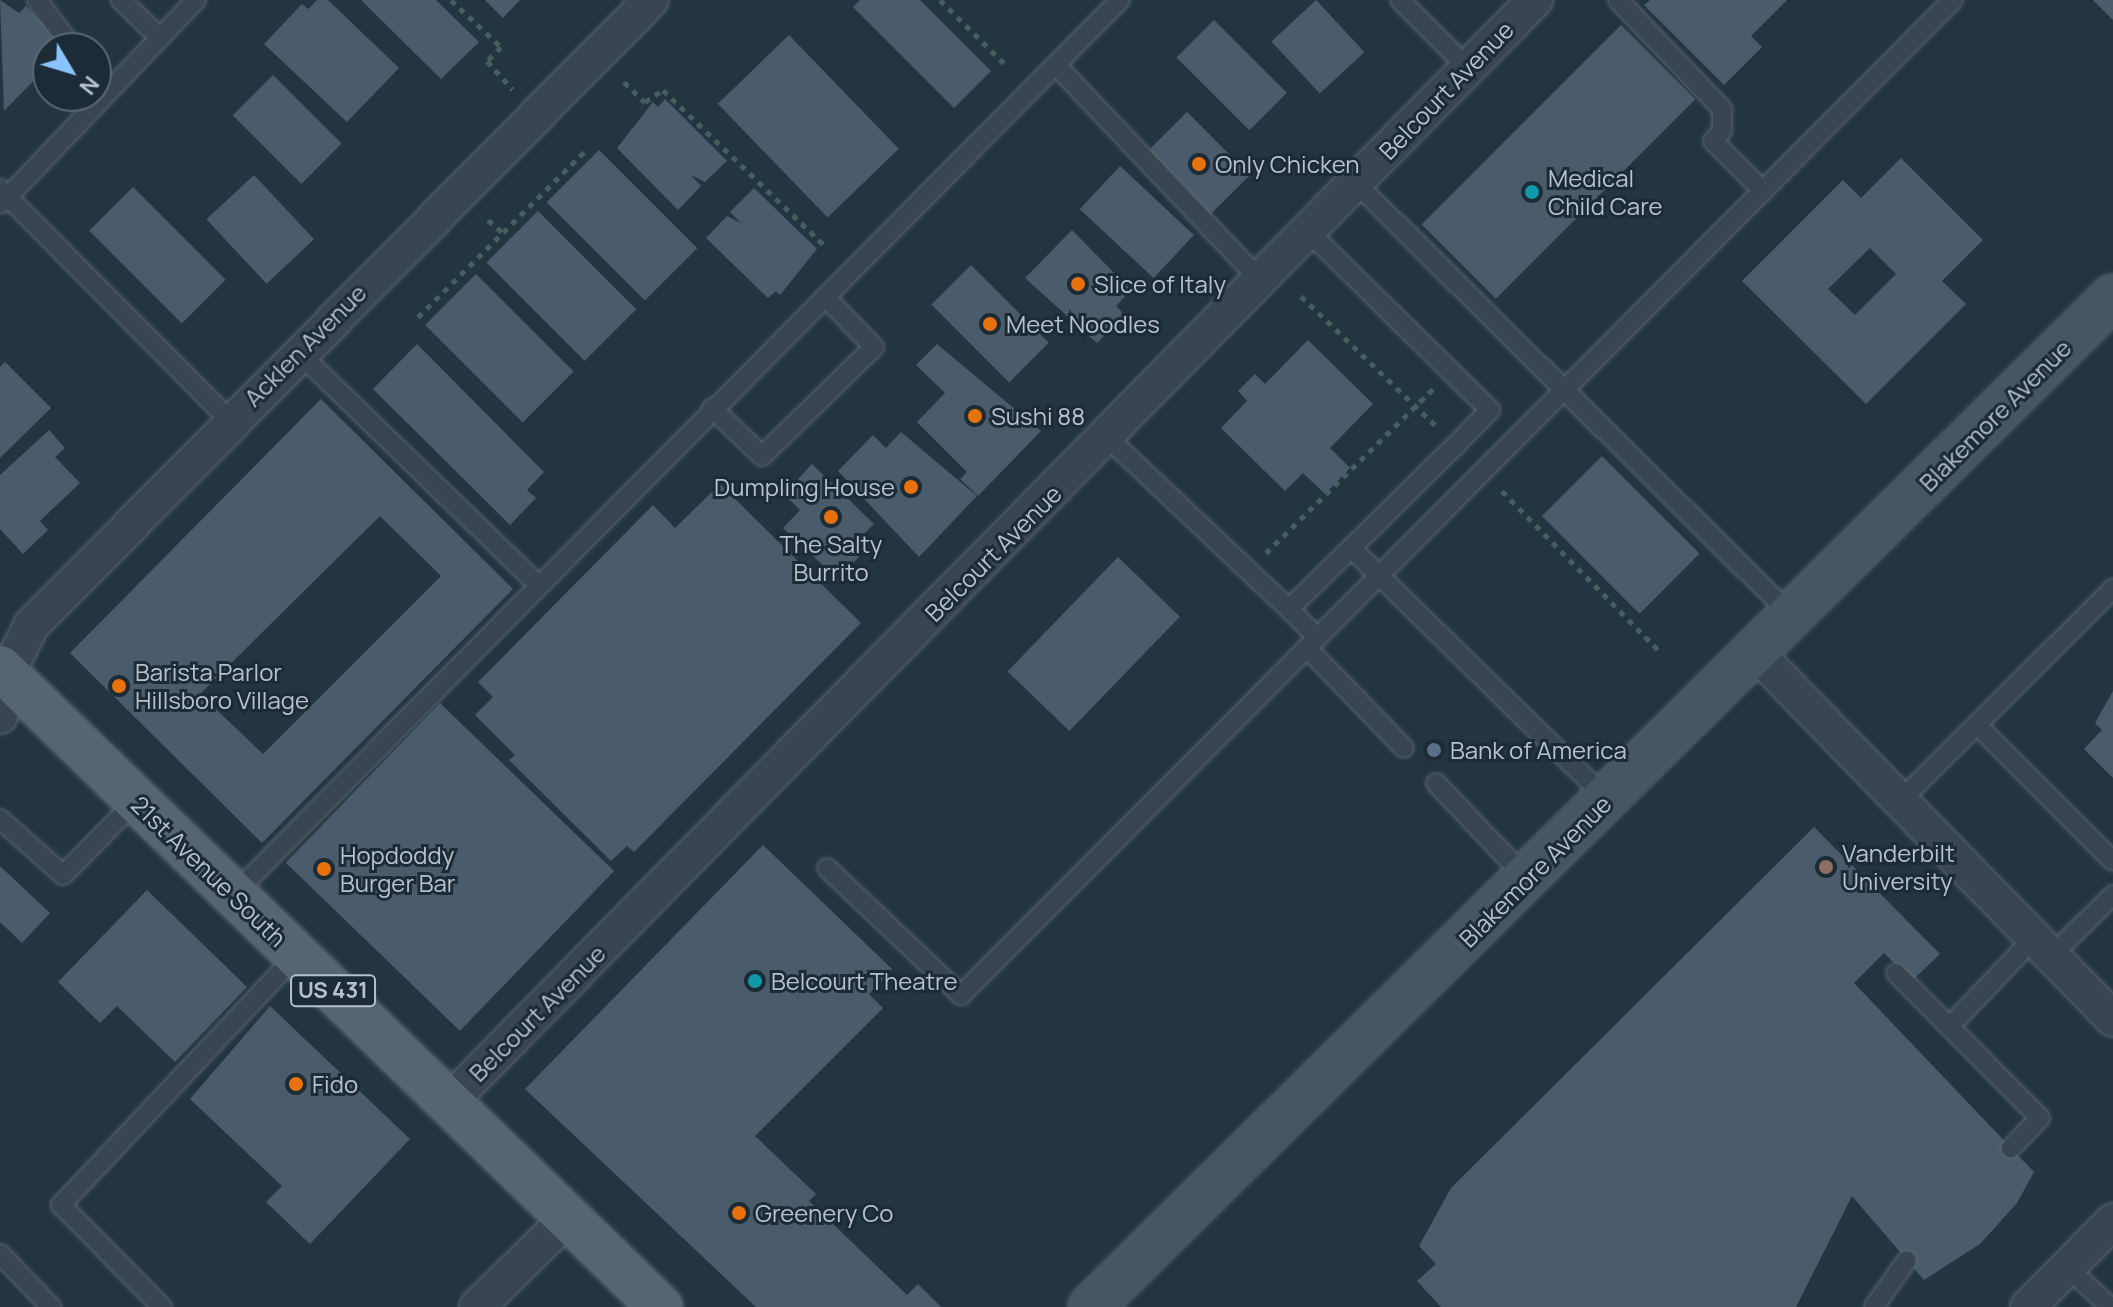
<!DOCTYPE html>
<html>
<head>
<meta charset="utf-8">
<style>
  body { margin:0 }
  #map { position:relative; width:2113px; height:1307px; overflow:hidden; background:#243542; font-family:Manrope,sans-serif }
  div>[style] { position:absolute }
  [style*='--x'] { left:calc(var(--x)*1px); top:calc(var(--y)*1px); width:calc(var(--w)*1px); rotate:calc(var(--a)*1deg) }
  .building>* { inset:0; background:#4a5c6b; transform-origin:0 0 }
  .path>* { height:5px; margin-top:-2.5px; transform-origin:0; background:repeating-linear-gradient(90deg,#455f5f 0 6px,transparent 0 12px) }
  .roads { filter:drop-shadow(0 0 2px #57646f) drop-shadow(0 0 2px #57646f) }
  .service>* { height:18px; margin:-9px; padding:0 9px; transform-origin:9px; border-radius:9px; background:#394652 }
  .minor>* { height:34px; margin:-17px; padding:0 17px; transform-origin:17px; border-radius:17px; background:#394652 }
  .secondary>* { height:44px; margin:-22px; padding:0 22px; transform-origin:22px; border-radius:22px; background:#465665 }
  .primary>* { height:44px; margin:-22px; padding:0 22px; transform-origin:22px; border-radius:22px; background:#576572 }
  .dots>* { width:22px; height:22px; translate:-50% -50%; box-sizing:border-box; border:4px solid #1d2b37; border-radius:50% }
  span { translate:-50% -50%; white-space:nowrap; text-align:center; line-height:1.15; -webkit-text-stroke:6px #1d2b37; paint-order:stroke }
  .shield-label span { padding:2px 6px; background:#1d2b37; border:2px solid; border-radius:6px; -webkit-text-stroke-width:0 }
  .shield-label { font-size:22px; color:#b6c1cc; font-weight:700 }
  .street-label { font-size:24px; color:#b6c1cc }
  .poi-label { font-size:24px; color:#b6c1cc }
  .left { translate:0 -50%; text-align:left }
  .right { translate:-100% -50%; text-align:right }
  .north { position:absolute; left:32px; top:32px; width:80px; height:80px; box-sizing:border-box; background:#1d2b37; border:2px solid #5a6773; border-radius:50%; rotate:128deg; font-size:22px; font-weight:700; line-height:32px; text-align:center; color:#b6c1cc }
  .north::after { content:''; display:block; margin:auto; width:28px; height:36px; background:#89c4fe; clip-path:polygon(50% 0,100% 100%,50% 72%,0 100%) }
</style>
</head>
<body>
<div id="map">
  <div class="building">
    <i style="clip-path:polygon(0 0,19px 13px,26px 6px,67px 47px,48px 48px,48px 66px,4px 111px)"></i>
    <i style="clip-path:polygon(317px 0,328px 0,399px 68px,347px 122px,264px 44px,302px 4px,308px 9px)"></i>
    <i style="clip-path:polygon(361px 0,436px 0,479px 42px,441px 79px)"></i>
    <i style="clip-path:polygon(485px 0,520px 0,503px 18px)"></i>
    <i style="clip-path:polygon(860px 0,920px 0,991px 71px,954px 108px,853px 7px)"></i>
    <i style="left:1316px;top:0;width:71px;height:61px;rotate:47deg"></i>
    <i style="clip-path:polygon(1650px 0,1787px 0,1751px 36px,1762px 47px,1724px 85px,1644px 5px)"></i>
    <i style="clip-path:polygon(2093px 0,2113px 0,2113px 20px)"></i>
    <i style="left:1214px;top:20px;width:103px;height:53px;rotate:45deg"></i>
    <i style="left:1621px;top:25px;width:105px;height:282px;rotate:45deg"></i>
    <i style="left:789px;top:35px;width:158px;height:99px;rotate:46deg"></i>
    <i style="left:273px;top:75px;width:97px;height:57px;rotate:45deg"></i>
    <i style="clip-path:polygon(665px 99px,727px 161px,705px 182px,691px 175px,701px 186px,678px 210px,617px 148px,653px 102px,658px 107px)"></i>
    <i style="left:1187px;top:112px;width:89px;height:57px;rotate:45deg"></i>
    <i style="left:599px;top:150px;width:139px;height:74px;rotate:45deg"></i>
    <i style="clip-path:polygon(evenodd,1901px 158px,1983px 240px,1942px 281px,1966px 304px,1866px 404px,1742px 281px,1843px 180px,1861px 198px,1901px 158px,1870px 248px,1896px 274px,1855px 315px,1828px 289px,1870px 248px)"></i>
    <i style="left:1120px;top:166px;width:101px;height:59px;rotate:43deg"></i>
    <i style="left:254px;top:175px;width:88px;height:65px;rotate:47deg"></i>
    <i style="left:133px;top:187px;width:131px;height:62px;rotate:45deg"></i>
    <i style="clip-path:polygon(754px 188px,817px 249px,780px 295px,776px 291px,768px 298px,706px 238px,727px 216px,741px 223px,730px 212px)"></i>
    <i style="left:538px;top:211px;width:139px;height:73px;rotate:45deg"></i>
    <i style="clip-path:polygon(1072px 230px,1131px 290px,1116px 306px,1125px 315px,1097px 343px,1025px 278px)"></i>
    <i style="left:971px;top:265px;width:110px;height:56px;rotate:45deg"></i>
    <i style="left:476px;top:274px;width:138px;height:72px;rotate:45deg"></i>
    <i style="clip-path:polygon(1308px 340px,1373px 404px,1330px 448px,1350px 468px,1325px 494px,1303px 473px,1285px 491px,1221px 428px,1247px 401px,1238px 391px,1255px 374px,1265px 384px)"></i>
    <i style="clip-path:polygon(417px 344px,544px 472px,527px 490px,536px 498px,510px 525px,373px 389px)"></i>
    <i style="clip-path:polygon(937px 344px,1041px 431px,978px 496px,960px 479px,967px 472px,917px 422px,945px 393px,916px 365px)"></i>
    <i style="clip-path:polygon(5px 362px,51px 408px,0 458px,0 367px)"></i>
    <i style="clip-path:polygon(evenodd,321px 399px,513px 589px,262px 843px,70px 653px,321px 399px,380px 516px,441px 576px,263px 754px,200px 694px,380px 516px)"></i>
    <i style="clip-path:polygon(49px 430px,65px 448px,55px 457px,80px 483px,40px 521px,48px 530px,23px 554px,0 529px,0 475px)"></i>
    <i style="clip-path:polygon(901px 432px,977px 496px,919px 557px,838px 471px,873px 435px,886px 448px)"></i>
    <i style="left:1602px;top:456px;width:138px;height:85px;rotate:45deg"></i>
    <i style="clip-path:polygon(812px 464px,874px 524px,857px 541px,866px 549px,845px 572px,835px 564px,829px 571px,783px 528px,800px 510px,789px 499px,796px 492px,791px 487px)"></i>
    <i style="clip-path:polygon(720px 484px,861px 623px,634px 852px,627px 846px,611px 861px,509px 760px,515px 755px,475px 715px,493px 697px,478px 682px,653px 505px,675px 528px)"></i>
    <i style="left:1118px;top:557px;width:86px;height:159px;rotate:44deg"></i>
    <i style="clip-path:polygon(2113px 691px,2113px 778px,2084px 749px,2102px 730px,2095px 723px)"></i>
    <i style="left:440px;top:703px;width:242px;height:222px;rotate:44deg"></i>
    <i style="clip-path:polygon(1814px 827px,1940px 954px,1912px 981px,1884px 953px,1854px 983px,2034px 1172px,2017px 1203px,1980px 1244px,1924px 1280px,1852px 1196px,1796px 1307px,1441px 1307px,1417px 1281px,1436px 1264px,1419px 1246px,1451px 1188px)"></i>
    <i style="clip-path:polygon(763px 845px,892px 969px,869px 994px,883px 1008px,755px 1136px,816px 1194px,809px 1201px,907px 1295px,918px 1284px,941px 1307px,756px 1307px,525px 1089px)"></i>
    <i style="clip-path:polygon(0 866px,50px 913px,22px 943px,0 922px)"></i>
    <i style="clip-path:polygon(147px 890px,247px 987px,175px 1062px,117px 1006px,100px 1023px,58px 982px)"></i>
    <i style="clip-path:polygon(270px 1006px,410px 1139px,310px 1244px,266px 1202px,282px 1186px,190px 1099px)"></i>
  </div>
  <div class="path">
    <i style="--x:451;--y:0;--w:69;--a:43.2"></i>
    <i style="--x:501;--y:47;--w:20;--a:135"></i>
    <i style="--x:487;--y:61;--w:38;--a:48"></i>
    <i style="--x:940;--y:0;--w:95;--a:44.6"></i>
    <i style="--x:624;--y:82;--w:29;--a:44"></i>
    <i style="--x:645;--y:102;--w:22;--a:-34"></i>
    <i style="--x:663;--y:90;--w:226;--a:43.9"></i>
    <i style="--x:488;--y:220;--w:20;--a:41"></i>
    <i style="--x:1301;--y:296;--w:190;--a:43.9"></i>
    <i style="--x:418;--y:317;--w:238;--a:-44.8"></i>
    <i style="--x:1502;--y:491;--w:227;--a:45.5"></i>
    <i style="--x:1266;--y:553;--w:234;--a:-44.5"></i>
  </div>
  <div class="roads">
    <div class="service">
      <i style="--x:37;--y:0;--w:60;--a:53.1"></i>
      <i style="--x:121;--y:0;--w:53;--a:44.2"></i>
      <i style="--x:1400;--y:0;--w:95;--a:45"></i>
      <i style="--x:1618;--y:0;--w:151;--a:46.3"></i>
      <i style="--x:1722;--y:109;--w:22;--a:90"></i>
      <i style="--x:1722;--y:131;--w:13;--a:132"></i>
      <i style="--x:1713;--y:141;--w:71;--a:45"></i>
      <i style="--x:1056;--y:65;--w:298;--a:46.5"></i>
      <i style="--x:1356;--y:183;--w:613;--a:44.8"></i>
      <i style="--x:0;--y:189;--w:327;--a:45.2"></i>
      <i style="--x:2;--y:203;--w:281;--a:-46.3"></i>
      <i style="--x:298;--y:352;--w:332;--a:44.1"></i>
      <i style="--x:712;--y:408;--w:69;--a:43.8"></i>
      <i style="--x:762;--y:456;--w:156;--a:-44.2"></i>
      <i style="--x:874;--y:347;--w:70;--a:-134.4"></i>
      <i style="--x:1108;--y:438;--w:249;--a:43.4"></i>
      <i style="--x:1289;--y:609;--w:234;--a:-44.5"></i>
      <i style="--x:1456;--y:445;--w:49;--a:-45.8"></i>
      <i style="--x:1490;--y:410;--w:254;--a:-135.5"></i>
      <i style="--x:1351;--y:548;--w:357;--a:44.4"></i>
      <i style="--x:1289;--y:609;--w:40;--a:45"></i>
      <i style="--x:1307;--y:648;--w:139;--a:45.9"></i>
      <i style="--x:1977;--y:725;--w:192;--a:45"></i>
      <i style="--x:1436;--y:783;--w:134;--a:46.5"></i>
      <i style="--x:1900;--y:801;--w:301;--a:-44.9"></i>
      <i style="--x:0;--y:819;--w:84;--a:41.6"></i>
      <i style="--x:63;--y:875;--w:104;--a:-45.4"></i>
      <i style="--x:827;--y:868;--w:185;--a:43.5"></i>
      <i style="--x:961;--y:995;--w:1405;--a:-45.09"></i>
      <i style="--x:233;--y:895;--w:1260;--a:-45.26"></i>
      <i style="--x:2051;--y:956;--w:87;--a:-44.5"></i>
      <i style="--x:1896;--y:973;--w:204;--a:45.2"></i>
      <i style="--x:2040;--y:1118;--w:42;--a:134"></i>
      <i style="--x:1950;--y:1026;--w:122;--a:-46.3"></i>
      <i style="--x:0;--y:1254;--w:74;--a:46.1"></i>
      <i style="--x:2067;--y:1267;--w:59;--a:42.9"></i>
      <i style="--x:162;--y:1307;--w:144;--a:-134.7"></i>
      <i style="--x:61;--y:1205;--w:342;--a:-46.7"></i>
      <i style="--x:1874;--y:1307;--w:57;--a:-54.9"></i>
    </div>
    <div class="minor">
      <i style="--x:1756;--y:653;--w:511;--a:45.71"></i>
      <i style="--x:0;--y:716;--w:43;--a:-80.5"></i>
      <i style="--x:7;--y:674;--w:54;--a:-63.4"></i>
      <i style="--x:31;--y:626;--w:881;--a:-45.28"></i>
      <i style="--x:448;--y:1103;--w:1549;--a:-45.42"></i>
      <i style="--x:477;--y:1307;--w:126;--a:-44.4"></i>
      <i style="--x:2028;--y:1307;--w:121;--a:-45.3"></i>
    </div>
    <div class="secondary">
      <i style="--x:1091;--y:1307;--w:1437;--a:-44.66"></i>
    </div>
    <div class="primary">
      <i style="--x:0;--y:668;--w:919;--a:44.07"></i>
    </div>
  </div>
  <div class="dots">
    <i style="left:1199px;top:164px;background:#e8710a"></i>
    <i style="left:1532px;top:192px;background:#0f9aa8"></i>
    <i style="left:1078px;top:284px;background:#e8710a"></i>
    <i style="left:990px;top:324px;background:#e8710a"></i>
    <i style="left:975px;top:416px;background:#e8710a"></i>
    <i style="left:911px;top:487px;background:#e8710a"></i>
    <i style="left:831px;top:517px;background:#e8710a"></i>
    <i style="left:119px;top:686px;background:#e8710a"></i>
    <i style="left:1434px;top:750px;background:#5c6f8a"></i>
    <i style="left:1826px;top:867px;background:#8d6e63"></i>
    <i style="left:324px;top:869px;background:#e8710a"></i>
    <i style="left:755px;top:981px;background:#0f9aa8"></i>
    <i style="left:296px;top:1084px;background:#e8710a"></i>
    <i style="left:739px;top:1213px;background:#e8710a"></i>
  </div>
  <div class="shield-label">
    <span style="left:333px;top:991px">US 431</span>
  </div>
  <div class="street-label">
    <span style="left:1446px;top:90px;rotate:-46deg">Belcourt Avenue</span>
    <span style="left:305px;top:345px;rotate:-45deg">Acklen Avenue</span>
    <span style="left:1995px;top:415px;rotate:-45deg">Blakemore Avenue</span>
    <span style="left:993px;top:553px;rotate:-45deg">Belcourt Avenue</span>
    <span style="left:209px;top:871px;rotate:44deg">21st Avenue South</span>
    <span style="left:1535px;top:871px;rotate:-45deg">Blakemore Avenue</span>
    <span style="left:537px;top:1013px;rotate:-45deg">Belcourt Avenue</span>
  </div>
  <div class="poi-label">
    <span class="left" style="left:1215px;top:164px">Only Chicken</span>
    <span class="left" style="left:1548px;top:192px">Medical<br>Child Care</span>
    <span class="left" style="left:1094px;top:284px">Slice of Italy</span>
    <span class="left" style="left:1006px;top:324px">Meet Noodles</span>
    <span class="left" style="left:991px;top:416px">Sushi 88</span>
    <span class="right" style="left:895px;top:487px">Dumpling House</span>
    <span style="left:831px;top:558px">The Salty<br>Burrito</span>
    <span class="left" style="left:135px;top:686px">Barista Parlor<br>Hillsboro Village</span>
    <span class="left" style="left:1450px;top:750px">Bank of America</span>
    <span class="left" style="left:1842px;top:867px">Vanderbilt<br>University</span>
    <span class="left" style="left:340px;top:869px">Hopdoddy<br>Burger Bar</span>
    <span class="left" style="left:771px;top:981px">Belcourt Theatre</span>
    <span class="left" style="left:312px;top:1084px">Fido</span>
    <span class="left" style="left:755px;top:1213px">Greenery Co</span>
  </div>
  <div class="north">N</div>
</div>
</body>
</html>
